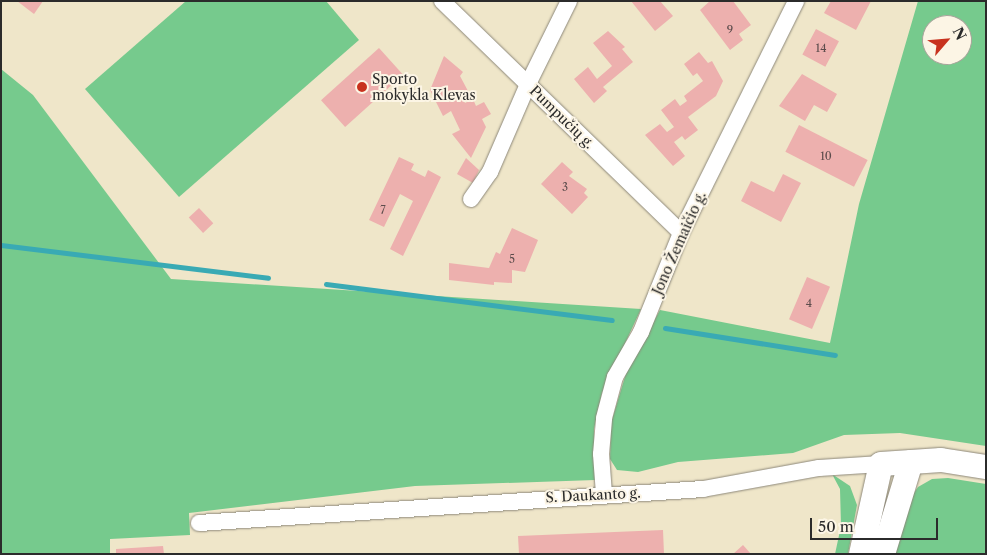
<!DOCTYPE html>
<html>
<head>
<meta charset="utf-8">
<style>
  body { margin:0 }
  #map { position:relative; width:987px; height:555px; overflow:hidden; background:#efe6c9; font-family:"Libre Caslon Text",serif }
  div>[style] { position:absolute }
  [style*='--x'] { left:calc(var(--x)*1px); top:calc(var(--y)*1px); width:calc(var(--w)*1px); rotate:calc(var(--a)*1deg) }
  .green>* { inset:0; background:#76ca8d }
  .stream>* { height:5px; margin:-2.5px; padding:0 2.5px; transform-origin:2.5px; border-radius:2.5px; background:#39aab4 }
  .building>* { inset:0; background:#edb0ae; transform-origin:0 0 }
  .roads { filter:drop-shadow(0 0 1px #8d887a) drop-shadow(0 0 1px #8d887a) }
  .street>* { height:16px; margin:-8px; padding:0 8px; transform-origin:8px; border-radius:8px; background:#fff }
  .secondary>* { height:24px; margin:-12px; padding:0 12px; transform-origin:12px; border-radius:12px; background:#fff }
  .dots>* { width:14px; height:14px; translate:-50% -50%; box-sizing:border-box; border:2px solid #fcf5e5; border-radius:50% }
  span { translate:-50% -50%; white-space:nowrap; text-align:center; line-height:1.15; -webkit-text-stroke:4px #fcf5e5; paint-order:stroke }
  .number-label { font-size:11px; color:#5c4c4c }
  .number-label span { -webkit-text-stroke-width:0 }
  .poi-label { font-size:14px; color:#2b2b2b }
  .left { translate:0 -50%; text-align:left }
  .street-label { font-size:14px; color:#2b2b2b }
  .frame { position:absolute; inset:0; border:2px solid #2b2b2b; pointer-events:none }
  .north { position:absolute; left:922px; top:15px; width:50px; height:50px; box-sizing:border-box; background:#fcf5e5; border:1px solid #a8a49b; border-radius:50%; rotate:63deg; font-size:14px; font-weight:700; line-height:20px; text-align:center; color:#2b2b2b }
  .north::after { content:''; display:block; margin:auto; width:18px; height:22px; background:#c8321e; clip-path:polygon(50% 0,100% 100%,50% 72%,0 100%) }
  .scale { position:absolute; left:810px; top:518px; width:128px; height:22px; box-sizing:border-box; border:2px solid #2b2b2b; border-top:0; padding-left:6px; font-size:15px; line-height:18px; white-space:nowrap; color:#2b2b2b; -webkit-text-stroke:4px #fcf5e5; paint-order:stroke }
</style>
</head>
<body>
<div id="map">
  <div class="green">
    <i style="clip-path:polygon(186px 1px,326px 1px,359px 40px,179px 197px,85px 89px)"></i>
    <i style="clip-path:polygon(evenodd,918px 1px,986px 1px,986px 446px,900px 433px,844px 435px,793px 453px,678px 462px,638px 472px,617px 470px,610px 459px,611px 423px,627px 370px,660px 310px,830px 343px,859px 204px,918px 1px,932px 25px,962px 25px,962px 55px,932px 55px,932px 25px)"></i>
    <i style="clip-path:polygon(1px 69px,33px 95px,171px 279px,641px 309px,602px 393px,594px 429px,595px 480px,415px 486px,189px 513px,190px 535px,110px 539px,110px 554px,1px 554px)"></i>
    <i style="clip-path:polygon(832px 474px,850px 486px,857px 505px,848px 554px,835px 554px,841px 526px,840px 489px)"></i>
    <i style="clip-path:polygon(948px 478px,986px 484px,986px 554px,893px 554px,906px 504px,918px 487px,932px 479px)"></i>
  </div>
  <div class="stream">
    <i style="--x:1;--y:245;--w:269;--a:7"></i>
    <i style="--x:326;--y:284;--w:288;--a:7.2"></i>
    <i style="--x:665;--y:328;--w:172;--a:9"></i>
  </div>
  <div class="building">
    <i style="clip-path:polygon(17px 1px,43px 1px,34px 14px)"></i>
    <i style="clip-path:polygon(631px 1px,660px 1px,673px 16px,655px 31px)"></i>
    <i style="clip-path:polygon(710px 1px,733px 1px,751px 25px,739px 34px,743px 40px,730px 50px,700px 10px)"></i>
    <i style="clip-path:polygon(831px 1px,871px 1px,856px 30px,824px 13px)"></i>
    <i style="left:816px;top:29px;width:26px;height:29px;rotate:28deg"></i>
    <i style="clip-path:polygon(608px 31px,625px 47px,622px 49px,633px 62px,603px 87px,607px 91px,594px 103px,574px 79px,588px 67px,597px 79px,612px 66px,593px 43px)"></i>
    <i style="left:379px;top:48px;width:36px;height:78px;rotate:48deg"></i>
    <i style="clip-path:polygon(699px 52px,708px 63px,712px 61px,723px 81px,716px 96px,688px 117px,698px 130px,685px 140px,682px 136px,674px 142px,685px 156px,673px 166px,645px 135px,660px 124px,667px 132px,674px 127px,661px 110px,675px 99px,680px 106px,687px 101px,684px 96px,703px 81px,697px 73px,693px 76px,684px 64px)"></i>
    <i style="clip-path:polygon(444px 56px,463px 72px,460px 76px,468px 91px,461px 95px,465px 103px,473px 99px,476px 106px,484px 102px,491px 114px,482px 119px,486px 127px,471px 158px,452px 134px,460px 130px,451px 111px,443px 116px,430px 90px)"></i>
    <i style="clip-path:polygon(802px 74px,837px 94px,827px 112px,814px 105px,805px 121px,779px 106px)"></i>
    <i style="left:799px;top:125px;width:77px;height:30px;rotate:27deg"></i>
    <i style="clip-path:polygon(399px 157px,414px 164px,411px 170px,425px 177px,428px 170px,441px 177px,403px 256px,390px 249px,413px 201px,400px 194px,384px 227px,369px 220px)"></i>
    <i style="clip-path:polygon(466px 158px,479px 170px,473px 183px,457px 174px)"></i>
    <i style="clip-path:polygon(562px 162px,573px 172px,569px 176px,587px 189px,584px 193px,588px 197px,572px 214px,541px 184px)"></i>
    <i style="clip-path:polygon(783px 174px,801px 183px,781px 222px,741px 201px,751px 181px,774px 192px)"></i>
    <i style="left:199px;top:208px;width:21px;height:14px;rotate:47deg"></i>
    <i style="clip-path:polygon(512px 228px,538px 240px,525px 272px,512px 270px,512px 283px,494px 282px,494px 285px,449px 280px,449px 263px,489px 268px,496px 252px,500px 254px)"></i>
    <i style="left:807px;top:277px;width:25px;height:46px;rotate:23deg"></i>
    <i style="clip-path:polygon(663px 530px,664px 554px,519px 554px,518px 536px)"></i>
    <i style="clip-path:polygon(743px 545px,751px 554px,733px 554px)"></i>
    <i style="clip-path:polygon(163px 546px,164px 554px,116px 554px,116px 549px)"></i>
  </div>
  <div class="roads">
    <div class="street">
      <i style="--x:442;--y:1;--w:333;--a:44.1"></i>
      <i style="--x:471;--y:199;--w:33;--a:-55"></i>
      <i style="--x:490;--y:172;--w:96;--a:-66.6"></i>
      <i style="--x:528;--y:84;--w:93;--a:-63.7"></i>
      <i style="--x:604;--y:494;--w:40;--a:-94.3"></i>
      <i style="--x:601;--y:454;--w:36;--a:-85"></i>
      <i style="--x:604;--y:418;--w:42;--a:-75"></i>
      <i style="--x:615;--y:377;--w:52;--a:-60"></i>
      <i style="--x:641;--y:332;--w:107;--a:-68"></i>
      <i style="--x:681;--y:233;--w:259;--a:-63.6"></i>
      <i style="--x:199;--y:523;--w:505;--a:-3.86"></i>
      <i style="--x:703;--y:489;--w:118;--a:-10.3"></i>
      <i style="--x:819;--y:468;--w:62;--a:-3.7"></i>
    </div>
    <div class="secondary">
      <i style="--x:861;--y:554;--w:92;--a:-77.5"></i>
      <i style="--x:881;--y:464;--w:60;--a:-3.8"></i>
      <i style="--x:941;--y:460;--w:46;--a:8.8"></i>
      <i style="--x:883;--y:554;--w:96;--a:-73.1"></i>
    </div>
  </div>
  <div class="dots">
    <i style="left:362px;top:87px;background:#c8321e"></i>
  </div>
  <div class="number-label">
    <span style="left:730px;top:30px">9</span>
    <span style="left:821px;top:48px">14</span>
    <span style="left:826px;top:156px">10</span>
    <span style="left:565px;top:187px">3</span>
    <span style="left:383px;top:210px">7</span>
    <span style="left:512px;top:259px">5</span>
    <span style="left:809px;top:303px">4</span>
  </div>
  <div class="poi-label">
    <span class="left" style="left:372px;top:87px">Sporto<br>mokykla Klevas</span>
  </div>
  <div class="street-label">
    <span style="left:562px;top:117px;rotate:44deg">Pumpučių g.</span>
    <span style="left:679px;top:243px;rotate:-66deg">Jono Žemaičio g.</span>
    <span style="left:593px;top:495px;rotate:-3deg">S. Daukanto g.</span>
  </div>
  <div class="frame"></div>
  <div class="north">N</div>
  <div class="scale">50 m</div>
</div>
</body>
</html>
